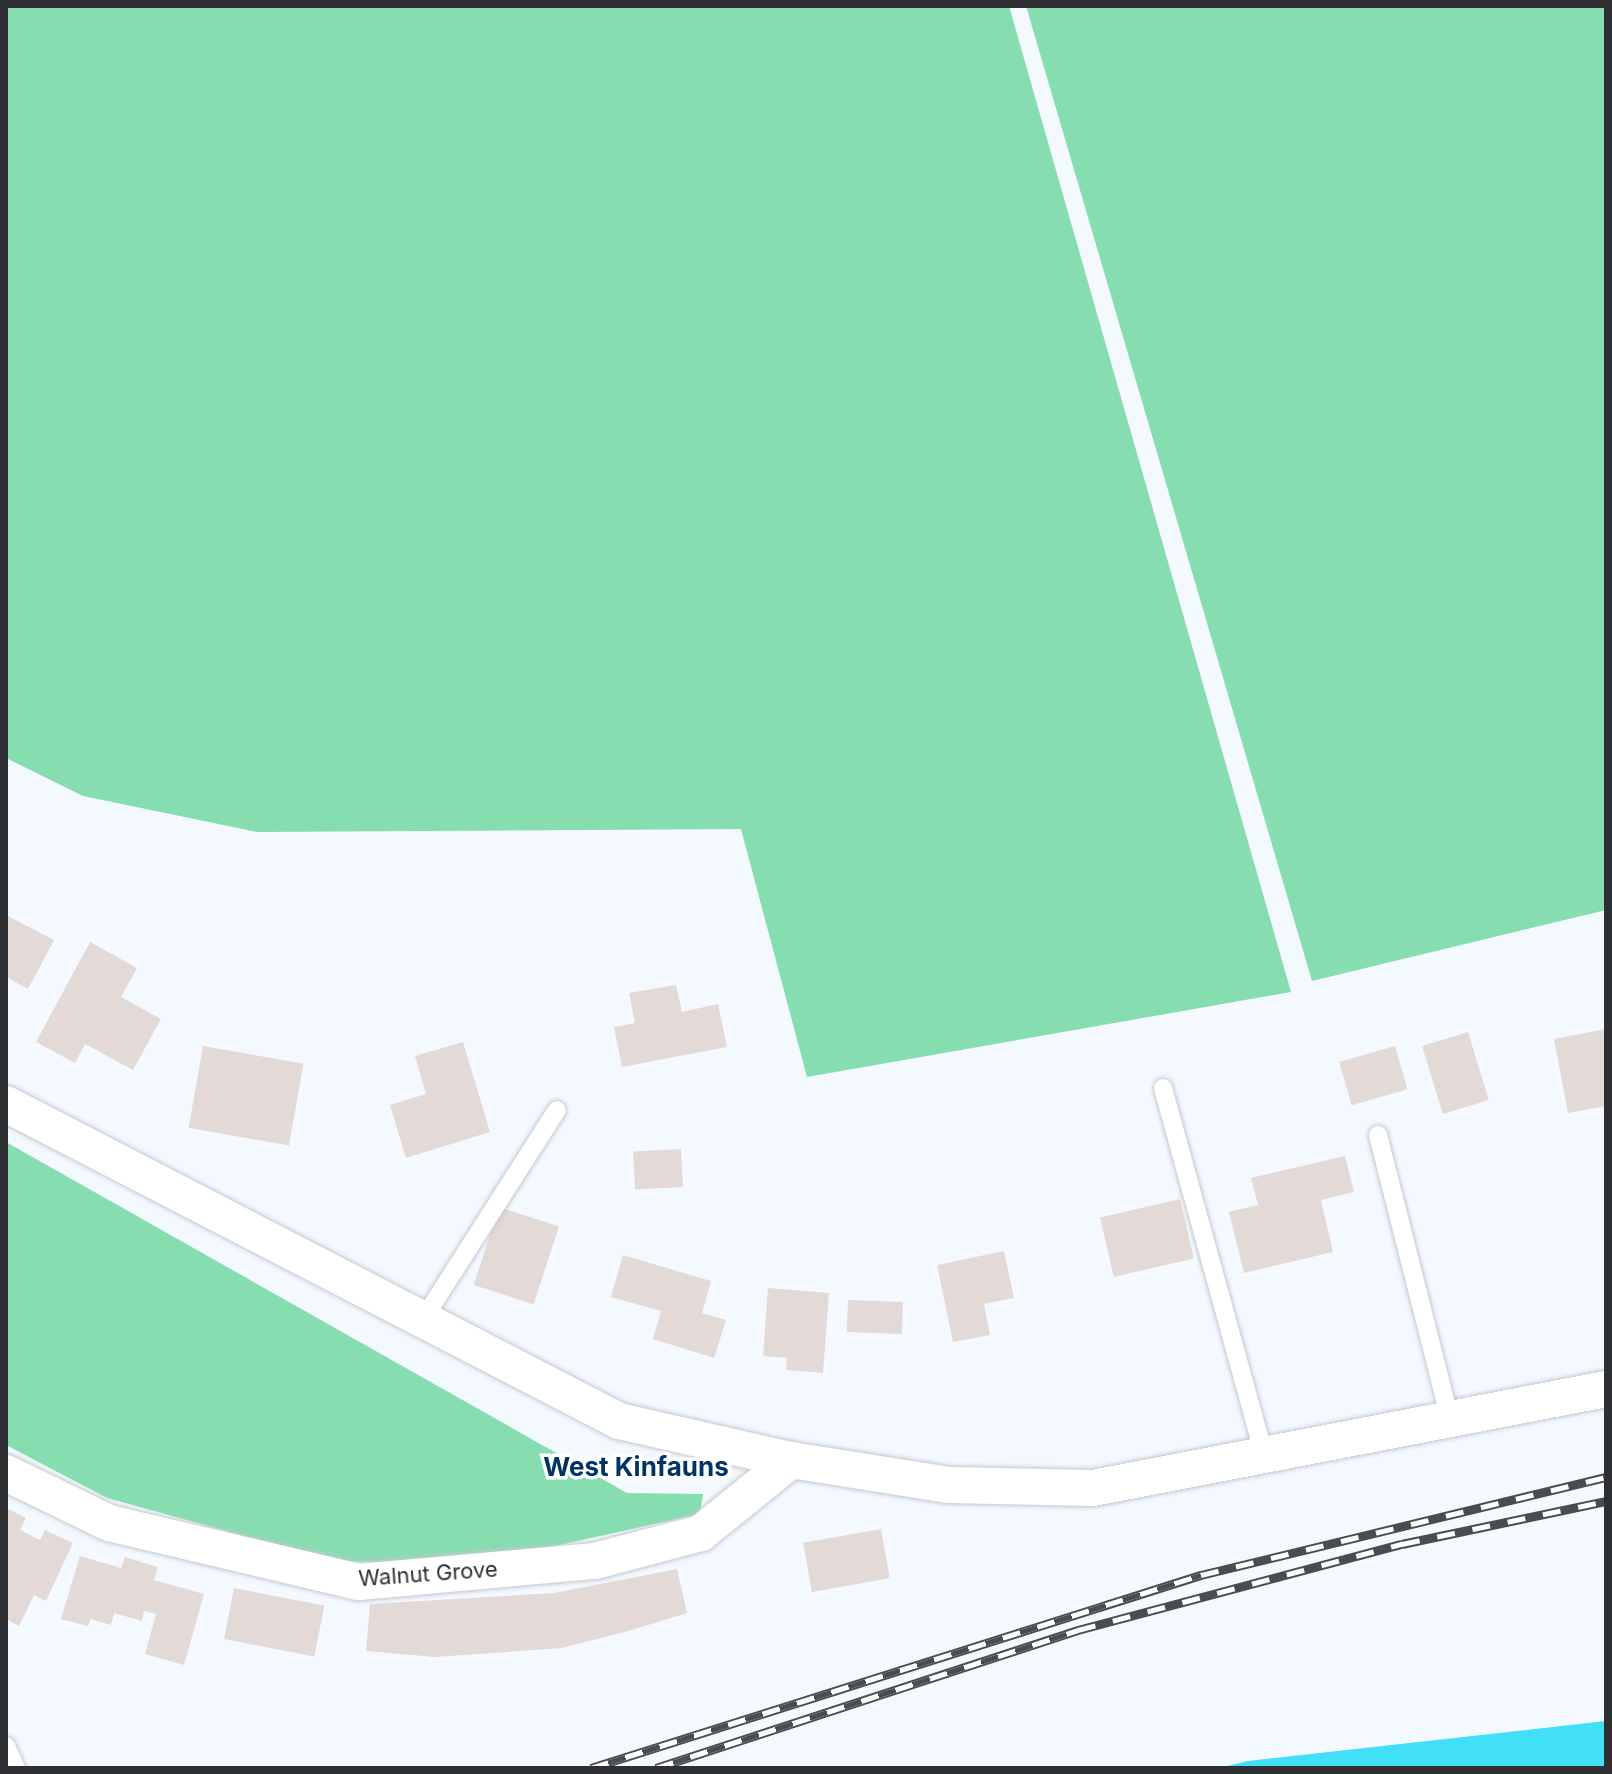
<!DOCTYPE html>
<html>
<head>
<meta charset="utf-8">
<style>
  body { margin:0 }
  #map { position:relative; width:1612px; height:1774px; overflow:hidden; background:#f4f9ff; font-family:Inter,sans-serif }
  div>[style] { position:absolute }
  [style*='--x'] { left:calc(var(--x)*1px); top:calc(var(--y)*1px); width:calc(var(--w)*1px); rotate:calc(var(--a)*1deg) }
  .green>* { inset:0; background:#86ddb0 }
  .water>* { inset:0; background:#42e0f6 }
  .building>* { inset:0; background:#e3d9d7; transform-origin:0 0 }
  .roads { filter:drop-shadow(0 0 2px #c4c9d0) drop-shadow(0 0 2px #c4c9d0) }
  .lane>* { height:18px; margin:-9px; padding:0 9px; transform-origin:9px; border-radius:9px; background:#fff }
  .street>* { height:36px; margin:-18px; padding:0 18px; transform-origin:18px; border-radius:18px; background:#fff }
  .rail>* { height:9px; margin-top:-4.5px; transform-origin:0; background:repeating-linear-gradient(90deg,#fff 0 18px,#4a4d50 0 36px); box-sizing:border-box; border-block:2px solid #4a4d50 }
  span { translate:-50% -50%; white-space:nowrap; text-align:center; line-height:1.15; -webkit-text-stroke:7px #fff; paint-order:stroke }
  .street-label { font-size:22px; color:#2d2f32 }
  .quarter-label { font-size:26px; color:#003465; font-weight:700 }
  .frame { position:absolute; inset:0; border:8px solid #2d2f32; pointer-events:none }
</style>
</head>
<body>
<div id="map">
  <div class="green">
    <i style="clip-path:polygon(6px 6px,1009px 6px,1291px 992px,807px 1077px,741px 829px,257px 832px,83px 796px,6px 758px)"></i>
    <i style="clip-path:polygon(1026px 6px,1606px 6px,1606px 910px,1312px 981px)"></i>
    <i style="clip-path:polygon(6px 1142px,627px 1493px,703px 1494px,700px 1514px,473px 1564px,335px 1561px,107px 1498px,6px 1445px)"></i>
  </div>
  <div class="water">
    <i style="clip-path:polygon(1606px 1721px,1606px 1768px,1219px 1768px,1248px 1761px)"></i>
  </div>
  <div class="building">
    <i style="clip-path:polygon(6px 915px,54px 940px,28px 989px,6px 977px)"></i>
    <i style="clip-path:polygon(90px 942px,137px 968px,121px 997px,161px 1019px,133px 1070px,85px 1044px,75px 1063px,36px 1042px)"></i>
    <i style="clip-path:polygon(676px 985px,682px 1012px,718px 1004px,727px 1047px,622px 1067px,614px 1027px,635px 1023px,629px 993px)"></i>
    <i style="clip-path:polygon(1606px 1029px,1606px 1106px,1568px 1113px,1554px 1039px)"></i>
    <i style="left:1468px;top:1032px;width:71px;height:48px;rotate:73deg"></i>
    <i style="clip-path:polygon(463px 1042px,490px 1132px,406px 1158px,390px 1105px,426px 1094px,415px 1056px)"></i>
    <i style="left:203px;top:1046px;width:102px;height:83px;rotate:10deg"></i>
    <i style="left:1395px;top:1046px;width:45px;height:58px;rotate:74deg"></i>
    <i style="left:681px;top:1149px;width:38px;height:48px;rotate:87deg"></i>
    <i style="clip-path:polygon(1345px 1156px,1354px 1192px,1321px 1200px,1333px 1252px,1244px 1273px,1229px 1212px,1258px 1205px,1251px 1178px)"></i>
    <i style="left:1180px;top:1199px;width:61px;height:82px;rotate:77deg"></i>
    <i style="left:499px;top:1207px;width:63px;height:82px;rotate:18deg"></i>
    <i style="clip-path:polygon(1004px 1251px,1014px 1298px,984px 1304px,990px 1335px,953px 1342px,937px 1265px)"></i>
    <i style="clip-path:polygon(623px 1255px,711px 1281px,702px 1313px,726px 1320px,714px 1358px,653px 1339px,661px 1311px,611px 1297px)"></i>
    <i style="clip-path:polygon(768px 1288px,829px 1293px,823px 1373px,786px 1370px,787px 1358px,763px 1356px)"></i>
    <i style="left:848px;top:1300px;width:55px;height:32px;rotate:2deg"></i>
    <i style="clip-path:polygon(6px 1508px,26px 1518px,20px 1530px,40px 1540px,45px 1530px,73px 1543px,46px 1601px,34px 1595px,19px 1626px,6px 1619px)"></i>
    <i style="left:881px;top:1529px;width:50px;height:79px;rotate:80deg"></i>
    <i style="clip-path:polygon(80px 1556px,121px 1568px,125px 1557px,144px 1563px,158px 1567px,154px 1580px,204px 1594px,184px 1665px,145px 1654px,156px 1614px,144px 1611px,142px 1621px,114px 1613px,111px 1625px,91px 1619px,88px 1626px,61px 1619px)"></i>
    <i style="clip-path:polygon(677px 1569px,687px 1613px,632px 1630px,562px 1648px,435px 1657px,366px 1651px,370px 1604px,554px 1593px)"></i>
    <i style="left:234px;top:1588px;width:92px;height:52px;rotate:11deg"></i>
  </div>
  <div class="roads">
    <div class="lane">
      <i style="--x:1163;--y:1088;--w:381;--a:74.6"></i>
      <i style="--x:1378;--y:1135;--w:293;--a:75.8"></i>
      <i style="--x:422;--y:1321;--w:250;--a:-57.4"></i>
      <i style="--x:6;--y:1746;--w:24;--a:66"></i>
    </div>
    <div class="street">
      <i style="--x:6;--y:1104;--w:690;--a:27.34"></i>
      <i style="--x:619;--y:1421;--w:176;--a:12.8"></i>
      <i style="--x:791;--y:1460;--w:159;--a:9"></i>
      <i style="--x:948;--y:1485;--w:145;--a:1.2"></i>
      <i style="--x:1093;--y:1488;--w:522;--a:-10.92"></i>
      <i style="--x:6;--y:1473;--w:114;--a:25.9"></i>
      <i style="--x:109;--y:1523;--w:257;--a:13.3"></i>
      <i style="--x:359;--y:1582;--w:237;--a:-5.1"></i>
      <i style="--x:595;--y:1561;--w:110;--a:-14.8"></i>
      <i style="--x:701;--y:1533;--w:116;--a:-39"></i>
    </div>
  </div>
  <div class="rail">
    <i style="--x:591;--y:1768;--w:640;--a:-17.56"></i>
    <i style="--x:1201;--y:1575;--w:417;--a:-13.6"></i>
    <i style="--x:656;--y:1768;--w:444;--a:-18.1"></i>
    <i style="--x:1078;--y:1630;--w:335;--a:-14.9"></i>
    <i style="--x:1402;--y:1544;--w:208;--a:-11.9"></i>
  </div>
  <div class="street-label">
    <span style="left:428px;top:1574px;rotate:-4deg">Walnut Grove</span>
  </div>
  <div class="quarter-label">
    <span style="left:636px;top:1467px">West Kinfauns</span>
  </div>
  <div class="frame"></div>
</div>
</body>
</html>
